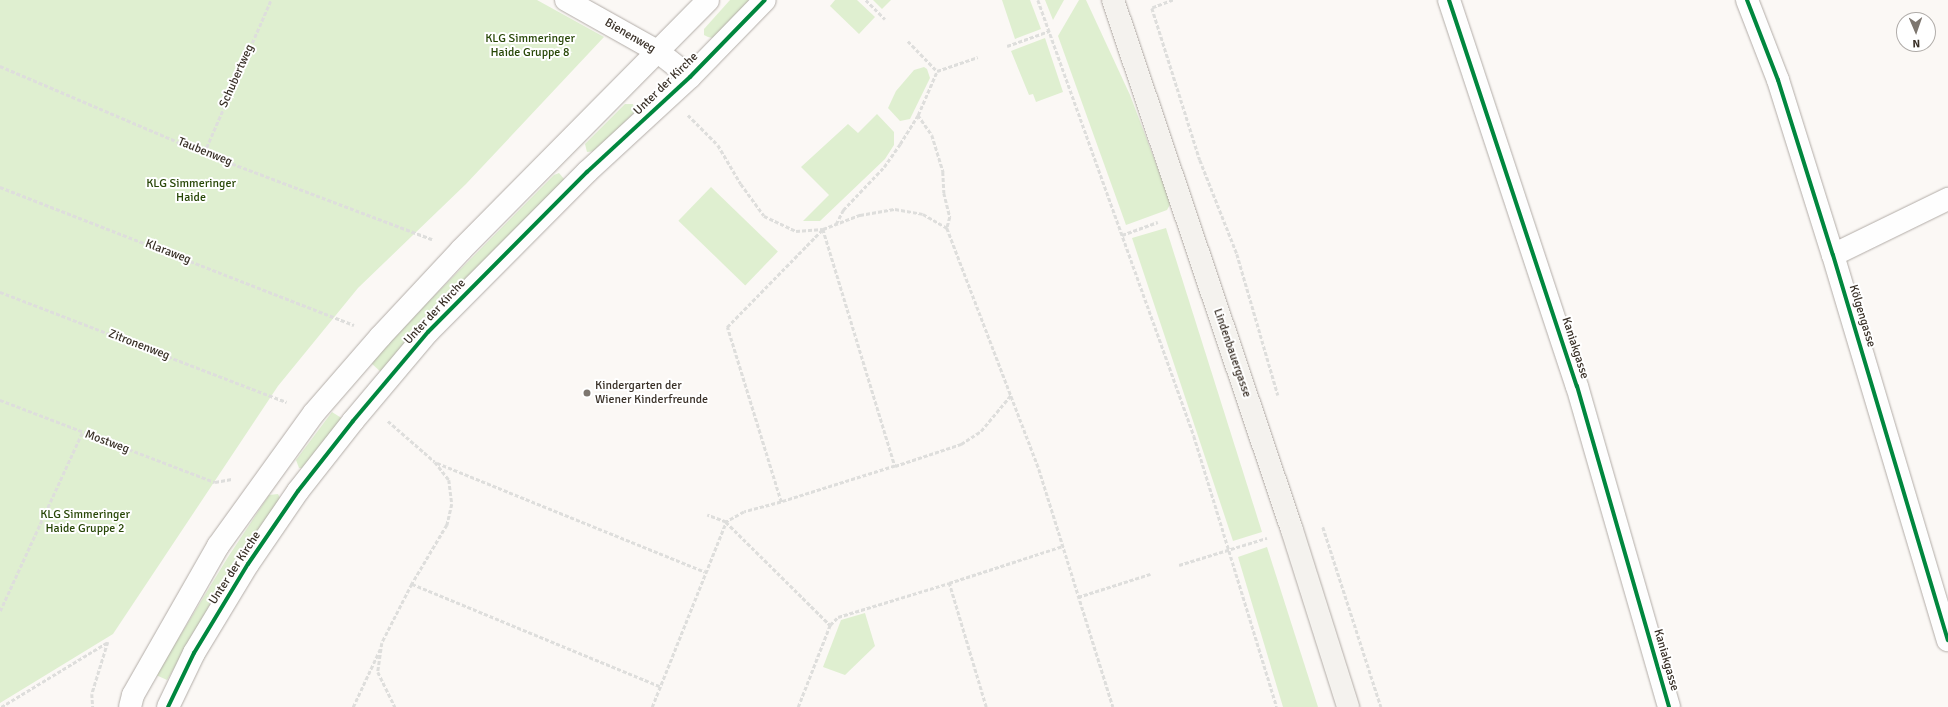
<!DOCTYPE html>
<html>
<head>
<meta charset="utf-8">
<style>
  body { margin:0 }
  #map { position:relative; width:1948px; height:707px; overflow:hidden; background:#fbf8f5; font-family:Signika,sans-serif }
  div>[style] { position:absolute }
  [style*='--x'] { left:calc(var(--x)*1px); top:calc(var(--y)*1px); width:calc(var(--w)*1px); rotate:calc(var(--a)*1deg) }
  .green>* { inset:0; background:#dfefd0; transform-origin:0 0 }
  .path>* { height:2.5px; margin-top:-1.25px; transform-origin:0; background:repeating-linear-gradient(90deg,#dededc 0 4px,transparent 0 6px) }
  .roads { filter:drop-shadow(0 0 1px #b2aca7) drop-shadow(0 0 1px #b2aca7) }
  .minor>* { height:22px; margin:-11px; padding:0 11px; transform-origin:11px; border-radius:11px; background:#fefefe }
  .secondary>* { height:22px; margin:-11px; padding:0 11px; transform-origin:11px; border-radius:11px; background:#f4f2ee }
  .cycleway>* { height:4px; margin:-2px; padding:0 2px; transform-origin:2px; border-radius:2px; background:#00873e }
  .dots>* { width:11px; height:11px; translate:-50% -50%; box-sizing:border-box; border:2px solid #fff; border-radius:50% }
  span { translate:-50% -50%; white-space:nowrap; text-align:center; line-height:1.15; -webkit-text-stroke:4px #fff; paint-order:stroke }
  .street-label { font-size:12px; color:#393027 }
  .park-label { font-size:12px; color:#284707 }
  .poi-label { font-size:12px; color:#393027 }
  .left { translate:0 -50%; text-align:left }
  .north { position:absolute; left:1896px; top:12px; width:40px; height:40px; box-sizing:border-box; background:#fff; border:1px solid #b0aca9; border-radius:50%; rotate:178deg; font-size:11px; font-weight:700; line-height:16px; text-align:center; color:#393027 }
  .north::after { content:''; display:block; margin:auto; width:14px; height:18px; background:#7d766f; clip-path:polygon(50% 0,100% 100%,50% 72%,0 100%) }
</style>
</head>
<body>
<div id="map">
  <div class="green">
    <i style="clip-path:polygon(0 0,537px 0,604px 37px,466px 184px,358px 288px,278px 386px,113px 634px,0 703px)"></i>
    <i style="clip-path:polygon(730px 0,755px 0,713px 38px,708px 37px,704px 35px,704px 29px)"></i>
    <i style="clip-path:polygon(835px 0,857px 0,875px 17px,859px 34px,830px 6px)"></i>
    <i style="clip-path:polygon(873px 0,891px 0,882px 9px)"></i>
    <i style="clip-path:polygon(1002px 0,1030px 0,1041px 29px,1015px 39px)"></i>
    <i style="clip-path:polygon(1045px 0,1064px 0,1053px 20px)"></i>
    <i style="clip-path:polygon(1079px 0,1086px 0,1130px 95px,1171px 203px,1167px 210px,1126px 225px,1058px 36px)"></i>
    <i style="clip-path:polygon(1045px 38px,1063px 92px,1036px 102px,1033px 94px,1029px 95px,1011px 51px)"></i>
    <i style="clip-path:polygon(924px 67px,927px 69px,930px 78px,910px 119px,900px 121px,888px 108px,896px 91px,914px 70px)"></i>
    <i style="clip-path:polygon(625px 104px,633px 104px,634px 113px,596px 151px,587px 152px,585px 144px)"></i>
    <i style="clip-path:polygon(877px 114px,894px 132px,894px 145px,885px 159px,820px 221px,803px 221px,829px 195px,801px 167px,848px 124px,858px 133px)"></i>
    <i style="clip-path:polygon(559px 173px,564px 179px,563px 183px,382px 373px,371px 363px,427px 303px,554px 175px)"></i>
    <i style="left:711px;top:187px;width:93px;height:47px;rotate:44deg"></i>
    <i style="clip-path:polygon(1166px 228px,1262px 532px,1233px 541px,1132px 238px)"></i>
    <i style="clip-path:polygon(332px 412px,343px 419px,303px 468px,299px 468px,296px 460px)"></i>
    <i style="clip-path:polygon(278px 494px,280px 498px,167px 680px,156px 675px,228px 557px,269px 495px)"></i>
    <i style="clip-path:polygon(1267px 547px,1318px 707px,1283px 707px,1238px 557px)"></i>
    <i style="clip-path:polygon(865px 613px,875px 646px,845px 675px,823px 667px,841px 620px)"></i>
  </div>
  <div class="path">
    <i style="--x:866;--y:0;--w:27;--a:45"></i>
    <i style="--x:1038;--y:0;--w:463;--a:70.3"></i>
    <i style="--x:1194;--y:436;--w:283;--a:73"></i>
    <i style="--x:1173;--y:0;--w:22;--a:159"></i>
    <i style="--x:1152;--y:8;--w:159;--a:72.5"></i>
    <i style="--x:1200;--y:160;--w:101;--a:68.5"></i>
    <i style="--x:1237;--y:254;--w:147;--a:73.8"></i>
    <i style="--x:908;--y:41;--w:42;--a:46"></i>
    <i style="--x:1007;--y:46;--w:45;--a:-19.7"></i>
    <i style="--x:0;--y:66;--w:222;--a:23.1"></i>
    <i style="--x:204;--y:153;--w:244;--a:20.7"></i>
    <i style="--x:688;--y:115;--w:42;--a:45"></i>
    <i style="--x:718;--y:145;--w:45;--a:59.5"></i>
    <i style="--x:741;--y:184;--w:39;--a:54"></i>
    <i style="--x:764;--y:216;--w:35;--a:25"></i>
    <i style="--x:796;--y:231;--w:27;--a:-4"></i>
    <i style="--x:823;--y:229;--w:40;--a:-21"></i>
    <i style="--x:860;--y:215;--w:36;--a:-10"></i>
    <i style="--x:895;--y:209;--w:28;--a:10"></i>
    <i style="--x:923;--y:214;--w:28;--a:30"></i>
    <i style="--x:947;--y:228;--w:258;--a:69.1"></i>
    <i style="--x:1039;--y:469;--w:249;--a:72.7"></i>
    <i style="--x:918;--y:115;--w:24;--a:55"></i>
    <i style="--x:932;--y:135;--w:39;--a:73"></i>
    <i style="--x:943;--y:172;--w:21;--a:87"></i>
    <i style="--x:944;--y:193;--w:25;--a:76"></i>
    <i style="--x:950;--y:217;--w:11;--a:105"></i>
    <i style="--x:204;--y:153;--w:167;--a:-66.4"></i>
    <i style="--x:0;--y:187;--w:380;--a:21.3"></i>
    <i style="--x:836;--y:224;--w:16;--a:-63"></i>
    <i style="--x:843;--y:210;--w:59;--a:-46.4"></i>
    <i style="--x:884;--y:167;--w:28;--a:-55"></i>
    <i style="--x:900;--y:144;--w:34;--a:-58"></i>
    <i style="--x:918;--y:115;--w:48;--a:-66.6"></i>
    <i style="--x:937;--y:71;--w:43;--a:-18.9"></i>
    <i style="--x:823;--y:229;--w:248;--a:73.1"></i>
    <i style="--x:895;--y:466;--w:120;--a:162.5"></i>
    <i style="--x:781;--y:502;--w:183;--a:-107.1"></i>
    <i style="--x:727;--y:327;--w:137;--a:-45.6"></i>
    <i style="--x:1122;--y:235;--w:38;--a:-20"></i>
    <i style="--x:0;--y:292;--w:307;--a:21"></i>
    <i style="--x:0;--y:400;--w:230;--a:20.9"></i>
    <i style="--x:215;--y:482;--w:17;--a:-10"></i>
    <i style="--x:388;--y:421;--w:62;--a:41.1"></i>
    <i style="--x:435;--y:462;--w:23;--a:52"></i>
    <i style="--x:449;--y:480;--w:24;--a:83"></i>
    <i style="--x:452;--y:504;--w:22;--a:103"></i>
    <i style="--x:447;--y:525;--w:69;--a:120.7"></i>
    <i style="--x:412;--y:584;--w:66;--a:117"></i>
    <i style="--x:382;--y:643;--w:29;--a:98"></i>
    <i style="--x:378;--y:672;--w:39;--a:64"></i>
    <i style="--x:437;--y:463;--w:289;--a:22.1"></i>
    <i style="--x:895;--y:466;--w:70;--a:-18.4"></i>
    <i style="--x:961;--y:444;--w:24;--a:-33"></i>
    <i style="--x:981;--y:431;--w:47;--a:-50.2"></i>
    <i style="--x:781;--y:502;--w:38;--a:165"></i>
    <i style="--x:744;--y:512;--w:21;--a:151"></i>
    <i style="--x:726;--y:522;--w:146;--a:44.7"></i>
    <i style="--x:1323;--y:527;--w:189;--a:72.1"></i>
    <i style="--x:1179;--y:565;--w:92;--a:-17.1"></i>
    <i style="--x:412;--y:584;--w:268;--a:22.4"></i>
    <i style="--x:1078;--y:597;--w:76;--a:-17.7"></i>
    <i style="--x:0;--y:611;--w:196;--a:-65.3"></i>
    <i style="--x:1;--y:707;--w:125;--a:-31.3"></i>
    <i style="--x:108;--y:642;--w:54;--a:107.1"></i>
    <i style="--x:92;--y:694;--w:13;--a:86"></i>
    <i style="--x:353;--y:707;--w:66;--a:-65"></i>
    <i style="--x:652;--y:707;--w:199;--a:-68.2"></i>
    <i style="--x:726;--y:522;--w:20;--a:-160"></i>
    <i style="--x:798;--y:707;--w:88;--a:-68.7"></i>
    <i style="--x:830;--y:625;--w:11;--a:-45"></i>
    <i style="--x:838;--y:617;--w:116;--a:-17"></i>
    <i style="--x:986;--y:707;--w:129;--a:-106.6"></i>
    <i style="--x:949;--y:583;--w:120;--a:-18"></i>
  </div>
  <div class="roads">
    <div class="minor">
      <i style="--x:566;--y:0;--w:104;--a:29.3"></i>
      <i style="--x:657;--y:51;--w:42;--a:38.2"></i>
      <i style="--x:1449;--y:0;--w:407;--a:71.7"></i>
      <i style="--x:1577;--y:386;--w:334;--a:74"></i>
      <i style="--x:1747;--y:0;--w:86;--a:68.8"></i>
      <i style="--x:1778;--y:80;--w:183;--a:72.6"></i>
      <i style="--x:1833;--y:255;--w:402;--a:73.4"></i>
      <i style="--x:1833;--y:255;--w:128;--a:-26"></i>
      <i style="--x:130;--y:707;--w:12;--a:-76"></i>
      <i style="--x:133;--y:695;--w:172;--a:-60.3"></i>
      <i style="--x:218;--y:546;--w:164;--a:-54.2"></i>
      <i style="--x:314;--y:413;--w:101;--a:-49"></i>
      <i style="--x:380;--y:337;--w:119;--a:-47"></i>
      <i style="--x:461;--y:250;--w:351;--a:-45.3"></i>
      <i style="--x:168;--y:707;--w:60;--a:-64.3"></i>
      <i style="--x:194;--y:653;--w:104;--a:-58.8"></i>
      <i style="--x:248;--y:564;--w:88;--a:-55.6"></i>
      <i style="--x:298;--y:491;--w:89;--a:-51.8"></i>
      <i style="--x:353;--y:421;--w:116;--a:-49.9"></i>
      <i style="--x:428;--y:332;--w:226;--a:-45.2"></i>
      <i style="--x:587;--y:172;--w:140;--a:-42.7"></i>
      <i style="--x:690;--y:77;--w:107;--a:-45.8"></i>
    </div>
    <div class="secondary">
      <i style="--x:1113;--y:0;--w:559;--a:71.34"></i>
      <i style="--x:1292;--y:530;--w:186;--a:72.4"></i>
    </div>
  </div>
  <div class="cycleway">
    <i style="--x:1449;--y:0;--w:407;--a:71.7"></i>
    <i style="--x:1577;--y:386;--w:334;--a:74"></i>
    <i style="--x:1747;--y:0;--w:86;--a:68.8"></i>
    <i style="--x:1778;--y:80;--w:183;--a:72.6"></i>
    <i style="--x:1833;--y:255;--w:402;--a:73.4"></i>
    <i style="--x:168;--y:707;--w:60;--a:-64.3"></i>
    <i style="--x:194;--y:653;--w:104;--a:-58.8"></i>
    <i style="--x:248;--y:564;--w:88;--a:-55.6"></i>
    <i style="--x:298;--y:491;--w:89;--a:-51.8"></i>
    <i style="--x:353;--y:421;--w:116;--a:-49.9"></i>
    <i style="--x:428;--y:332;--w:226;--a:-45.2"></i>
    <i style="--x:587;--y:172;--w:140;--a:-42.7"></i>
    <i style="--x:690;--y:77;--w:107;--a:-45.8"></i>
  </div>
  <div class="dots">
    <i style="left:587px;top:393px;background:#7d766f"></i>
  </div>
  <div class="street-label">
    <span style="left:630px;top:36px;rotate:30deg">Bienenweg</span>
    <span style="left:237px;top:76px;rotate:-66deg">Schubertweg</span>
    <span style="left:666px;top:84px;rotate:-44deg">Unter der Kirche</span>
    <span style="left:205px;top:152px;rotate:22deg">Taubenweg</span>
    <span style="left:168px;top:252px;rotate:21deg">Klaraweg</span>
    <span style="left:435px;top:312px;rotate:-47deg">Unter der Kirche</span>
    <span style="left:1862px;top:316px;rotate:73deg">Kölgengasse</span>
    <span style="left:139px;top:345px;rotate:21deg">Zitronenweg</span>
    <span style="left:1575px;top:348px;rotate:72deg">Kaniakgasse</span>
    <span style="left:1232px;top:353px;rotate:71deg">Lindenbauergasse</span>
    <span style="left:107px;top:442px;rotate:20deg">Mostweg</span>
    <span style="left:235px;top:568px;rotate:-57deg">Unter der Kirche</span>
    <span style="left:1666px;top:660px;rotate:74deg">Kaniakgasse</span>
  </div>
  <div class="park-label">
    <span style="left:530px;top:46px">KLG Simmeringer<br>Haide Gruppe 8</span>
    <span style="left:191px;top:191px">KLG Simmeringer<br>Haide</span>
    <span style="left:85px;top:522px">KLG Simmeringer<br>Haide Gruppe 2</span>
  </div>
  <div class="poi-label">
    <span class="left" style="left:595px;top:393px">Kindergarten der<br>Wiener Kinderfreunde</span>
  </div>
  <div class="north">N</div>
</div>
</body>
</html>
